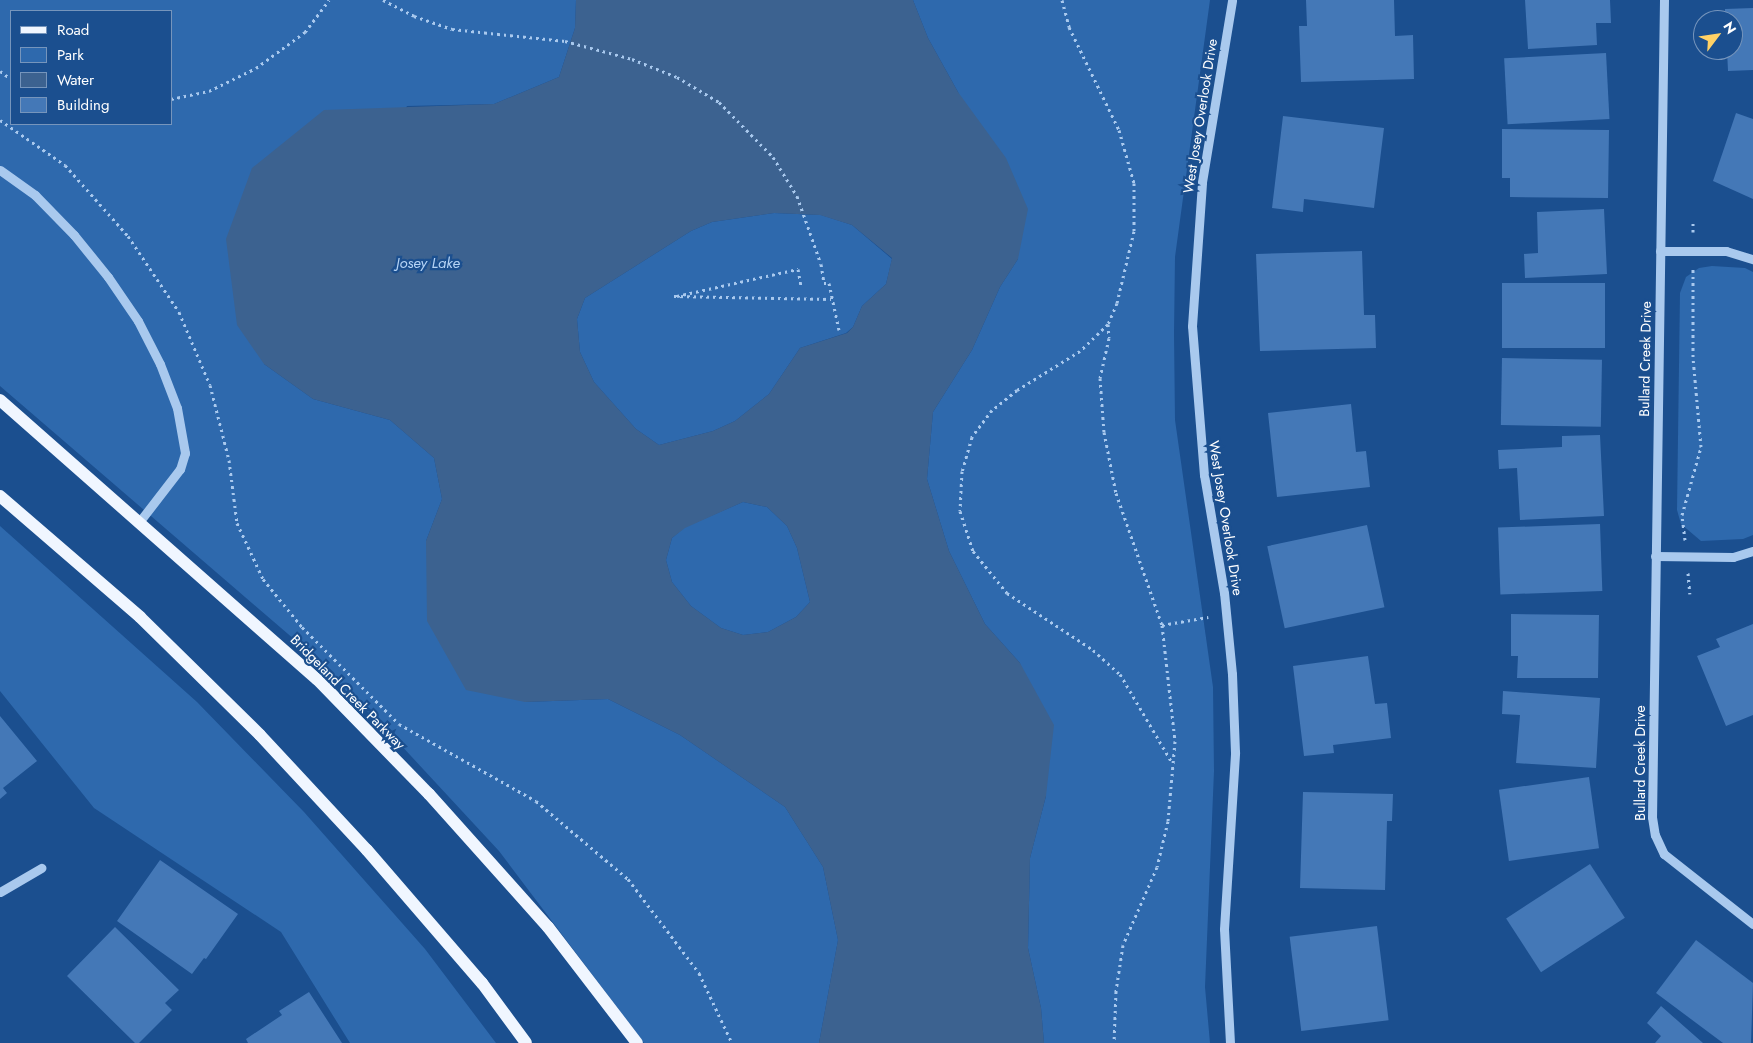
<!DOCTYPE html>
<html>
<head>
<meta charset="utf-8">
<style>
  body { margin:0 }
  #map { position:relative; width:1753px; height:1043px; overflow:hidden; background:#1b4f8f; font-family:Jost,sans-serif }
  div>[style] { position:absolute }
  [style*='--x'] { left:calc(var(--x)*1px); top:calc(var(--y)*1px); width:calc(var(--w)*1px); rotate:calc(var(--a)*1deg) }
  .green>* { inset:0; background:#2e69ad }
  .water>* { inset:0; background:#3c6290 }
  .building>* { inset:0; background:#4478b7; transform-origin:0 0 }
  .path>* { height:3px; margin-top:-1.5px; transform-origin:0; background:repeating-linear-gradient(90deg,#a9c9ee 0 2.5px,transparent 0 6.5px) }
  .minor>* { height:9px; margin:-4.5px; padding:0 4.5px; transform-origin:4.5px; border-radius:4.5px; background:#a9c9ee }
  .major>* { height:12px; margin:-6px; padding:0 6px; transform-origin:6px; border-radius:6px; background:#f0f6ff }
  span { translate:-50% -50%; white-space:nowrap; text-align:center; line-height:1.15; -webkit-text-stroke:4.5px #1b4f8f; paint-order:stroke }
  .street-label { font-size:14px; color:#fff }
  .water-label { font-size:15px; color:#b5d3f5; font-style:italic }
  .legend { position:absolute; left:10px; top:10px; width:162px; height:115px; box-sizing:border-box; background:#1b4f8f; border:1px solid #7695bc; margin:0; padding:6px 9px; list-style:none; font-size:15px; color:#fff }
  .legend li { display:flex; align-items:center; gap:10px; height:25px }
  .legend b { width:25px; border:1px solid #7695bc }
  .north { position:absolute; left:1693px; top:10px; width:50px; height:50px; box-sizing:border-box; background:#1b4f8f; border:1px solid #7695bc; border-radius:50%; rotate:59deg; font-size:14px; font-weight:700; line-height:20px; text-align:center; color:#fff }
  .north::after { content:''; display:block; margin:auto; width:18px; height:22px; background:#ffd166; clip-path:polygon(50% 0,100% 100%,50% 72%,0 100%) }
</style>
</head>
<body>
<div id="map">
  <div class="green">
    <i style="clip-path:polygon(evenodd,0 0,576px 0,575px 28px,559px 77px,494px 104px,407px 106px,264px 364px,313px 399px,390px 420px,434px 458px,442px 499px,426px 541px,525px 702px,608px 699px,680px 735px,785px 807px,823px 867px,838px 940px,819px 1043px,644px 1043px,499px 851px,398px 742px,295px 640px,0 386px,0 0,11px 11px,171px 11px,171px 124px,11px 124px,11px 11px)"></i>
    <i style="clip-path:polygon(913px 0,1210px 0,1175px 257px,1174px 334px,1175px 420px,1213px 687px,1214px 771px,1205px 987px,1210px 1043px,1044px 1043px,1041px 1008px,1028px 948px,1030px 858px,1046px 796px,1020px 663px,985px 624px,949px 551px,927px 479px,933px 412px,972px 350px,1000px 287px,1018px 259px,958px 92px,928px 38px)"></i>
    <i style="clip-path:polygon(774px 213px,821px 215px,852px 225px,892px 259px,886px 284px,862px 306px,853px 327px,846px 333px,800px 348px,769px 394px,735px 421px,713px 431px,659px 445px,636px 429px,594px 382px,580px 352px,577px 319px,585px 298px,691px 231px,712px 222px)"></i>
    <i style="clip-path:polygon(1712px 266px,1745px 268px,1753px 272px,1753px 535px,1743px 539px,1701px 541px,1681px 524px,1677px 510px,1680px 293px,1686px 277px,1699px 268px)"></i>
    <i style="clip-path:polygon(743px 502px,767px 507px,787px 526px,797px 548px,810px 602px,796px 617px,768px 632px,743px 635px,721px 628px,691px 606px,672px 582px,666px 560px,672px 538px,685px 527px)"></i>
    <i style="clip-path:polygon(0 526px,197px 702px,304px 812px,425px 949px,496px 1043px,350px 1043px,281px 932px,94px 808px,0 691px)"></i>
  </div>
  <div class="water">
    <i style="clip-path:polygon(evenodd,576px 0,913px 0,928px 38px,958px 92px,1006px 158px,1028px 209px,1018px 259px,1000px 287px,972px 350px,933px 412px,927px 479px,949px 551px,985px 624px,1020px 663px,1054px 725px,1046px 796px,1030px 858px,1028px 948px,1041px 1008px,1044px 1043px,819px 1043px,838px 940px,823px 867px,785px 807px,680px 735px,608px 699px,525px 702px,466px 690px,427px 621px,426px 541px,442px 499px,434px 458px,390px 420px,313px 399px,264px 364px,237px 325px,226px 239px,252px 168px,324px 110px,494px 104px,559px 77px,575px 28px,576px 0,774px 213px,820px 215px,852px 225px,892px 258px,886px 284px,862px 306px,853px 327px,847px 333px,800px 348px,769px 394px,735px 421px,713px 431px,659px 445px,636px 429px,594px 382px,580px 352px,577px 319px,585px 298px,691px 231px,712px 222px,774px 213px,576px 0,743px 502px,767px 507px,787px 526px,797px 548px,810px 602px,796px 617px,768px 632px,743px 635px,721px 628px,691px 606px,672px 582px,666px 560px,672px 538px,685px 528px,743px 502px)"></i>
  </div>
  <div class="building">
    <i style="clip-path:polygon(1306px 0,1394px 0,1395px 36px,1413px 35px,1414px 79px,1301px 82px,1299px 26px,1307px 26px)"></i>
    <i style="clip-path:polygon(1525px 0,1610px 0,1611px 23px,1596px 23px,1597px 45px,1528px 49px)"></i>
    <i style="clip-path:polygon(1753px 8px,1753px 70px,1728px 71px,1727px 50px,1733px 50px,1733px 20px,1725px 20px,1725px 9px)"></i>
    <i style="left:1606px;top:53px;width:66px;height:102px;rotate:87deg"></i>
    <i style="clip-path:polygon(1736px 113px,1753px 119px,1753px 199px,1713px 181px)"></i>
    <i style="clip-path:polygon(1283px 116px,1384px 128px,1374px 208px,1304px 199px,1303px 212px,1272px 208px)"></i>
    <i style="clip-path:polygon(1502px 129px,1609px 130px,1608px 198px,1510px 197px,1510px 178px,1502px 178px)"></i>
    <i style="clip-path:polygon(1604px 209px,1607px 274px,1525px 278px,1524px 254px,1538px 253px,1537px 212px)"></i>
    <i style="clip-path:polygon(1362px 251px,1364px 315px,1375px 315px,1376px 348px,1260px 351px,1256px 254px)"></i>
    <i style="left:1605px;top:283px;width:65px;height:103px;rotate:90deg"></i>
    <i style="left:1502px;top:358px;width:100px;height:67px;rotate:1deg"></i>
    <i style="clip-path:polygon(1351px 404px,1356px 452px,1366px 451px,1370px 487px,1277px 497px,1268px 413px)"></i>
    <i style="clip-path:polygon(1600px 435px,1604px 516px,1520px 520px,1517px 468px,1499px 469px,1498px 450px,1562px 447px,1562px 436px)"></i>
    <i style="left:1600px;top:524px;width:67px;height:102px;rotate:88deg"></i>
    <i style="left:1367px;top:525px;width:84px;height:102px;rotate:78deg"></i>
    <i style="clip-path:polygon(1511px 614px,1599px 615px,1598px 678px,1517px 678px,1518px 656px,1511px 656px)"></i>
    <i style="clip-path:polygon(1753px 624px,1753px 715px,1726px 726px,1697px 656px,1720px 647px,1716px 639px)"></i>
    <i style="clip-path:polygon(1368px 656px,1375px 704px,1387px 703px,1391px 738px,1333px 745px,1334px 753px,1304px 756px,1293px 666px)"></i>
    <i style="clip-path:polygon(1503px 691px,1600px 698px,1596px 768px,1516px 763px,1520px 715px,1502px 714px)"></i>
    <i style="clip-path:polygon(0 716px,37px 761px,3px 788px,7px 793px,0 799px)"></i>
    <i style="left:1589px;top:777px;width:72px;height:91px;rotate:82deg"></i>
    <i style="clip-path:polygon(1303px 792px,1393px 794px,1392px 821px,1387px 821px,1385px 890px,1300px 888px)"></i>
    <i style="clip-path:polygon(160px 860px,238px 914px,206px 959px,204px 958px,192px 974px,117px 921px)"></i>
    <i style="left:1590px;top:864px;width:64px;height:100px;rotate:57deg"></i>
    <i style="left:1377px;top:926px;width:95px;height:88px;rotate:83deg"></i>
    <i style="clip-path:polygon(115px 927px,179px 990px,165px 1003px,172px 1010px,139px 1043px,135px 1043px,67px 976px)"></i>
    <i style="clip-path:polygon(1696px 940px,1753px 983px,1751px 1043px,1723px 1043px,1656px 993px)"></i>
    <i style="clip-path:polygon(309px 992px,342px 1043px,248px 1043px,246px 1039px,282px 1015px,279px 1011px)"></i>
    <i style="clip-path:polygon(1661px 1006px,1703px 1043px,1655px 1043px,1661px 1036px,1647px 1023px)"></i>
  </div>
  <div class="path">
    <i style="--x:383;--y:0;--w:35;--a:27"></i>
    <i style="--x:414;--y:16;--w:40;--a:18.9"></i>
    <i style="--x:452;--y:29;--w:114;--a:6.1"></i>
    <i style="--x:565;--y:41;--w:69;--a:15"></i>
    <i style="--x:632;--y:59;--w:48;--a:21.8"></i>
    <i style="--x:677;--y:77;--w:49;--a:30.8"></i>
    <i style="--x:719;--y:102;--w:77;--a:45.5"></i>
    <i style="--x:773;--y:157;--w:46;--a:58.4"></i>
    <i style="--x:797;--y:196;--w:72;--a:70.6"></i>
    <i style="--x:821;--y:264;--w:19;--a:81"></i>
    <i style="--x:824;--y:283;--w:5;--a:0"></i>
    <i style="--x:829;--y:283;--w:48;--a:78"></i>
    <i style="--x:1062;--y:0;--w:28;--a:75"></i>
    <i style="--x:1069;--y:27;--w:114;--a:64.1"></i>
    <i style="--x:1119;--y:130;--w:55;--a:74.2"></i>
    <i style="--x:1134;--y:183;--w:48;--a:90"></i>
    <i style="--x:1134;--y:231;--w:74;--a:103.3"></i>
    <i style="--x:1117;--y:303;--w:23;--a:113"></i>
    <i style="--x:1108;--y:324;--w:14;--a:86"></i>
    <i style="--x:1109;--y:338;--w:41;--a:102.7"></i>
    <i style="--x:1100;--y:378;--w:54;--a:85.8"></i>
    <i style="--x:1104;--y:432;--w:62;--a:78.9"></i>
    <i style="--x:1116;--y:493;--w:140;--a:70.8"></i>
    <i style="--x:1162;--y:625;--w:117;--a:83.6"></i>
    <i style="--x:1175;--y:741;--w:80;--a:95"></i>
    <i style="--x:1168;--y:821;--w:47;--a:103.4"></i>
    <i style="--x:1157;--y:867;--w:85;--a:113.6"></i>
    <i style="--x:1123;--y:945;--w:47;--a:98.7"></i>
    <i style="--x:1116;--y:991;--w:52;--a:92.2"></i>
    <i style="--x:0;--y:71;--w:14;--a:36"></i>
    <i style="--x:171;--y:99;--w:39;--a:-12"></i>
    <i style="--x:209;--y:91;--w:52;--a:-26.1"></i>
    <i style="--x:256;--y:68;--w:61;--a:-36.3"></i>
    <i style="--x:305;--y:32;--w:40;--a:-53"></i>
    <i style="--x:0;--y:120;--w:79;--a:34.7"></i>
    <i style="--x:65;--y:165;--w:95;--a:48.4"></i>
    <i style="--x:128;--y:236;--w:92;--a:56.1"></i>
    <i style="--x:179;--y:312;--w:79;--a:67"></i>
    <i style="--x:210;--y:385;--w:77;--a:75.8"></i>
    <i style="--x:229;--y:460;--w:64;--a:82.8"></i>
    <i style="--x:237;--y:523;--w:62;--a:65.1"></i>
    <i style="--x:263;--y:579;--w:62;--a:50.9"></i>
    <i style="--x:302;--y:627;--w:137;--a:45"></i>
    <i style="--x:399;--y:724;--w:157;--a:29.3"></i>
    <i style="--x:536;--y:801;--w:121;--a:40.3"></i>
    <i style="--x:628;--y:879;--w:118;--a:52.9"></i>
    <i style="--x:699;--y:973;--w:77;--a:64.8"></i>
    <i style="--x:1693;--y:232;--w:11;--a:-90"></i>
    <i style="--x:674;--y:296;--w:157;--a:1.1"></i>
    <i style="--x:677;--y:296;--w:124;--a:-12.6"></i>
    <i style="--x:798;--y:269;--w:17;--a:80"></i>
    <i style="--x:1108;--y:324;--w:39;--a:136"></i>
    <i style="--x:1080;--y:351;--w:74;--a:148.2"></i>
    <i style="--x:1017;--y:390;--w:32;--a:141"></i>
    <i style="--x:992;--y:410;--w:34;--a:127"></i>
    <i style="--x:972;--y:437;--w:35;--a:106"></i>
    <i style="--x:962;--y:471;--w:40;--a:92.9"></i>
    <i style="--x:960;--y:511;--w:42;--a:72"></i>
    <i style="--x:973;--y:551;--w:54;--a:51"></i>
    <i style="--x:1007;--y:593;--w:103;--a:33.5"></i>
    <i style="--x:1093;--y:650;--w:36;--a:42"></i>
    <i style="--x:1120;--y:674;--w:101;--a:59.6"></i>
    <i style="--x:1685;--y:540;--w:25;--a:-97"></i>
    <i style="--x:1682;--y:515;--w:71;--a:-74.4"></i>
    <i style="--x:1701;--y:447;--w:90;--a:-95.1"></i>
    <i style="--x:1693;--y:357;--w:88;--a:-90"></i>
    <i style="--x:1688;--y:573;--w:21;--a:85"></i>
    <i style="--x:1162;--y:625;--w:47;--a:-9.9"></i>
  </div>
  <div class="minor">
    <i style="--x:1664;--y:0;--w:817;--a:90.84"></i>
    <i style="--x:1652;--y:817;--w:18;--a:81"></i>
    <i style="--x:1655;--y:835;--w:21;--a:65"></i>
    <i style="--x:1664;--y:854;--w:113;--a:38.2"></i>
    <i style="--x:0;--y:170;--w:43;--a:35.5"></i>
    <i style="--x:35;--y:195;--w:56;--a:45.7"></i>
    <i style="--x:74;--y:235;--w:54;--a:51"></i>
    <i style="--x:108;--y:277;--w:53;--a:55.7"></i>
    <i style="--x:138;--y:321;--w:48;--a:62.9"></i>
    <i style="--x:160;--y:364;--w:47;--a:68.9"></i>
    <i style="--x:177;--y:408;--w:46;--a:79.9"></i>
    <i style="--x:185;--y:453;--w:17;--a:107"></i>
    <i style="--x:180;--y:469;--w:66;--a:127.6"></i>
    <i style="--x:1660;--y:251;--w:66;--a:0"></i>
    <i style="--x:1726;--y:251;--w:28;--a:17"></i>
    <i style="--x:1655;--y:556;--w:78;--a:0.7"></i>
    <i style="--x:1733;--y:557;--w:21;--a:-17"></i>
    <i style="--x:0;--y:892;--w:48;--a:-30.3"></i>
    <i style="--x:1230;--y:1043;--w:114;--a:-93"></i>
    <i style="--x:1224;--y:929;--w:177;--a:-86.4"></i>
    <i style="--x:1235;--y:752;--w:78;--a:-92.2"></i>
    <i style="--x:1232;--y:674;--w:81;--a:-95.6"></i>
    <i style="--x:1224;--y:593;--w:120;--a:-99.6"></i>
    <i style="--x:1204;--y:475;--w:149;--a:-94.6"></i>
    <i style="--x:1192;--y:326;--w:144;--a:-86"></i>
    <i style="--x:1202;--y:182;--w:184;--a:-80.6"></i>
  </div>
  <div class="major">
    <i style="--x:0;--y:400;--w:422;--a:41.4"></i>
    <i style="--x:317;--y:679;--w:161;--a:45.8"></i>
    <i style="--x:429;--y:794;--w:178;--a:48.2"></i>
    <i style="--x:548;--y:927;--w:146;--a:52.5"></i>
    <i style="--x:0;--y:496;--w:185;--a:40.8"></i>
    <i style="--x:140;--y:617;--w:168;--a:44.5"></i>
    <i style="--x:260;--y:735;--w:157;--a:47.1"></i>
    <i style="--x:367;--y:850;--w:176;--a:49.2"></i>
    <i style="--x:482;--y:983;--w:74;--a:53.7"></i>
  </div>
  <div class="street-label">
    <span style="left:1200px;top:116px;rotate:-81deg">West Josey Overlook Drive</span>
    <span style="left:1645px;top:359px;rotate:-89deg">Bullard Creek Drive</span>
    <span style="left:1226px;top:518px;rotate:81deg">West Josey Overlook Drive</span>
    <span style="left:348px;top:692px;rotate:45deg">Bridgeland Creek Parkway</span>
    <span style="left:1640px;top:763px;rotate:-90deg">Bullard Creek Drive</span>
  </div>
  <div class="water-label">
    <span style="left:428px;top:264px">Josey Lake</span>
  </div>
  <ul class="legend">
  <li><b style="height:6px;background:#f0f6ff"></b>Road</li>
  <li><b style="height:14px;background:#2e69ad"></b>Park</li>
  <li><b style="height:14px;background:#3c6290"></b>Water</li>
  <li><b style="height:14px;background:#4478b7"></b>Building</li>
  </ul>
  <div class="north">N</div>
</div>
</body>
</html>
